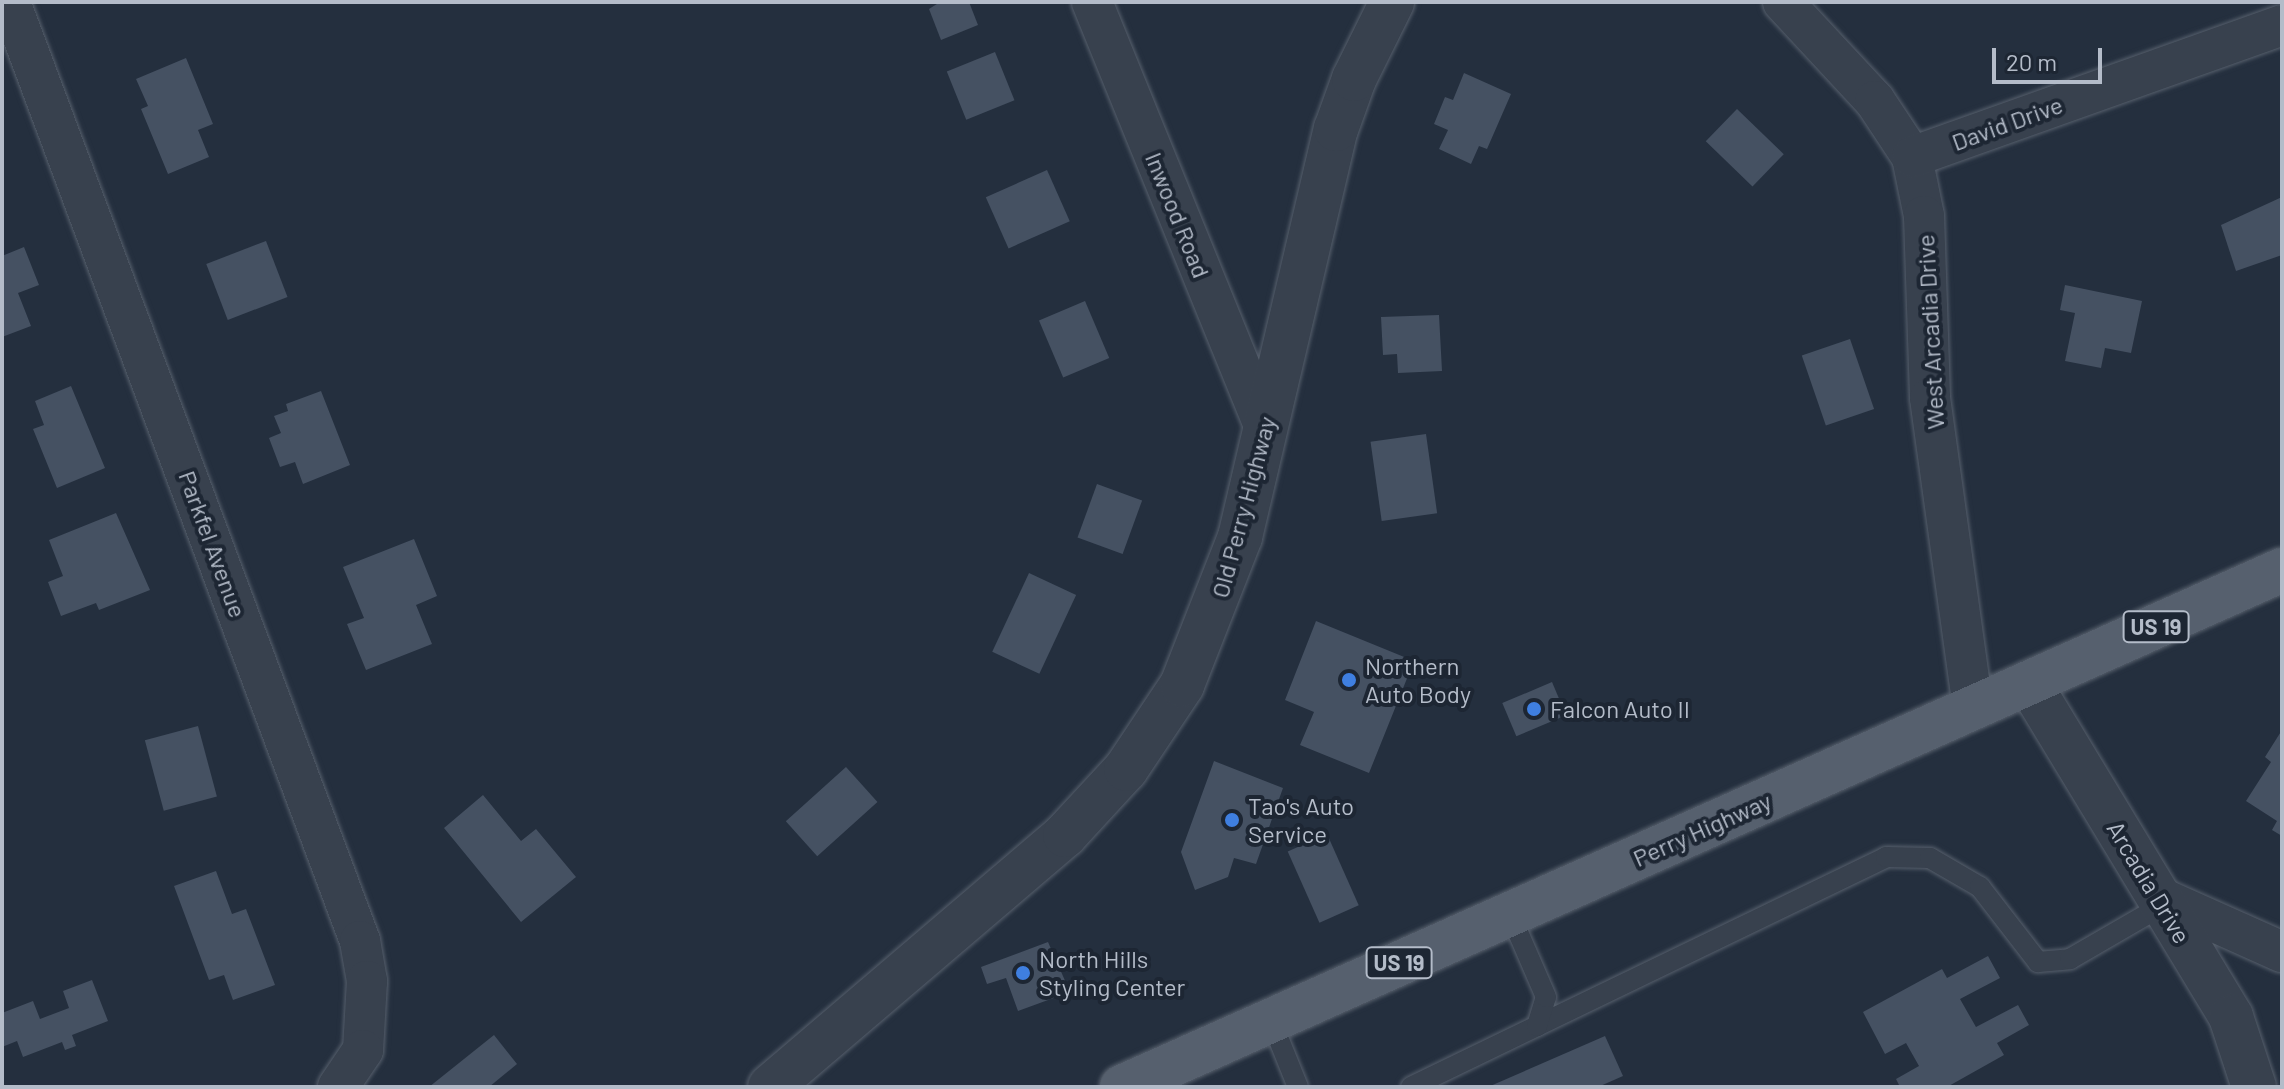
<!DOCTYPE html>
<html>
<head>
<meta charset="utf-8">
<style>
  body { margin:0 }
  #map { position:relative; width:2284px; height:1089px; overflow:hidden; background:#242f3e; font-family:Barlow,sans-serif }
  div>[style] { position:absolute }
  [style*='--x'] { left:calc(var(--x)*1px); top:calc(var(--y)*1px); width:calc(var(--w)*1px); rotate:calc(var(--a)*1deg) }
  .building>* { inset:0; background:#455162; transform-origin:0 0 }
  .roads { filter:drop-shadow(0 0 2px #565f6c) drop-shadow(0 0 2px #565f6c) }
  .service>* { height:20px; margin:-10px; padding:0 10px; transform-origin:10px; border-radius:10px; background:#38414e }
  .minor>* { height:40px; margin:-20px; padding:0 20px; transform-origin:20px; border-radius:20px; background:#38414e }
  .tertiary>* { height:44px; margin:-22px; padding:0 22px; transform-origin:22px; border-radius:22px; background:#38414e }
  .primary>* { height:44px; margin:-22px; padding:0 22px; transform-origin:22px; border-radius:22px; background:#56606e }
  .dots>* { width:22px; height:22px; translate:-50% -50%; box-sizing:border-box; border:4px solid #1d2633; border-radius:50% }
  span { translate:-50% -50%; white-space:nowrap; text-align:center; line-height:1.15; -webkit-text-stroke:8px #1d2633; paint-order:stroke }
  .shield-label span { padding:2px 6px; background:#1d2633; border:2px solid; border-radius:6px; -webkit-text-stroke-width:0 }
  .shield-label { font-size:22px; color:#b4bcc9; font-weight:700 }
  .street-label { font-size:24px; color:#b4bcc9 }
  .poi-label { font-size:24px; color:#b4bcc9 }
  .left { translate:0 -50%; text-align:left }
  .frame { position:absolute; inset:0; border:4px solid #b4bcc9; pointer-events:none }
  .scale { position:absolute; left:1992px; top:48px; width:110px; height:36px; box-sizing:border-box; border:4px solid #b4bcc9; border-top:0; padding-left:10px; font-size:24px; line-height:28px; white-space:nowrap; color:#b4bcc9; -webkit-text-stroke:6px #1d2633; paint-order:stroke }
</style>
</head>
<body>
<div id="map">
  <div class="building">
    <i style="clip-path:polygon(940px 2px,969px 2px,978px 25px,941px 40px,929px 9px)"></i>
    <i style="left:995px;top:52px;width:52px;height:52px;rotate:68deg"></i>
    <i style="clip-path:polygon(186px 58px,213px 124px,198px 130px,209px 157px,168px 174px,141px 109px,148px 106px,136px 79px)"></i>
    <i style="clip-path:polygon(1464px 73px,1511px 94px,1487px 149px,1479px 146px,1471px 164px,1439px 149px,1448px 130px,1434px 124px,1445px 97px,1453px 100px)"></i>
    <i style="left:1737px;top:109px;width:65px;height:45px;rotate:44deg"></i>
    <i style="left:1047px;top:170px;width:56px;height:67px;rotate:66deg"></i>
    <i style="clip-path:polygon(2282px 197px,2282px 255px,2236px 271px,2221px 225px)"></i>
    <i style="left:266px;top:241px;width:60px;height:64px;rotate:69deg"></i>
    <i style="clip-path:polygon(24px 247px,39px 285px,18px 293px,31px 326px,2px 337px,2px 256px)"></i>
    <i style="clip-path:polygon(2065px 285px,2142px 301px,2131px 353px,2105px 348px,2101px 368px,2065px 361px,2075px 313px,2060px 310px)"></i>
    <i style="left:1085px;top:301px;width:62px;height:50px;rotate:67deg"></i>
    <i style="clip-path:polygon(1439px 315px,1442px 371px,1398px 373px,1397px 354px,1383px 355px,1381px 317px)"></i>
    <i style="left:1850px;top:339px;width:74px;height:51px;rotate:71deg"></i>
    <i style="clip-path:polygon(71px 386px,105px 468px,57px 488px,33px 429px,44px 425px,35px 401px)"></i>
    <i style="clip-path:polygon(321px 391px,350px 465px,303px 484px,295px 462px,280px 467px,269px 438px,281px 433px,274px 416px,288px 411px,286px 404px)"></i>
    <i style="left:1426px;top:434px;width:80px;height:56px;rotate:82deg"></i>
    <i style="left:1097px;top:484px;width:48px;height:57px;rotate:20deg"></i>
    <i style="clip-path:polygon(116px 513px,150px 590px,99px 610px,96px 603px,61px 616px,48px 582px,63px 576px,49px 540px)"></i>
    <i style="clip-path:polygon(414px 539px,437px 596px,416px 605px,432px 644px,366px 670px,347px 624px,364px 618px,343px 567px)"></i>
    <i style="left:1029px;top:573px;width:52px;height:87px;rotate:25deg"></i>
    <i style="clip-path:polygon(1316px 621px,1414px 661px,1369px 773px,1300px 745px,1314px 712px,1285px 700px)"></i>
    <i style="left:1552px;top:682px;width:36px;height:54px;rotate:67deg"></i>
    <i style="left:198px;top:726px;width:73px;height:55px;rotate:75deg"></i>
    <i style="clip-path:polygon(2282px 730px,2282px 836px,2272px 830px,2277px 821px,2246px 801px,2271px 762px,2265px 757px)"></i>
    <i style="clip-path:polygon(1214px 761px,1283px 788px,1256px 864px,1234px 858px,1228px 877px,1195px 890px,1181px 852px)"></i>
    <i style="left:846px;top:767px;width:47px;height:81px;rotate:48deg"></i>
    <i style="clip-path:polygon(483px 795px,521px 841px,536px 829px,576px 877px,521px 922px,444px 828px)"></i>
    <i style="left:1327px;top:834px;width:78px;height:43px;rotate:66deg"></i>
    <i style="clip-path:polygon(216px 871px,232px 914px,246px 909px,275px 985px,233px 1000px,224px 975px,209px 980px,174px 886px)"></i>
    <i style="clip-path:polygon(1048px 942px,1070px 992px,1018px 1011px,1006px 978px,987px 984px,981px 967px)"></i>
    <i style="clip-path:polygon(1988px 956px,2000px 978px,1960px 999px,1976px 1027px,2018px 1005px,2029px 1025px,1997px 1043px,2004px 1055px,1947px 1087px,1900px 1087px,1896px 1079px,1919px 1066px,1906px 1043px,1885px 1054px,1863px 1012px,1942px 969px,1947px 978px)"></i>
    <i style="clip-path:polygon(92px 980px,108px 1021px,72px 1035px,76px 1046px,65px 1050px,62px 1042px,23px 1057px,17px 1041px,2px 1047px,2px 1013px,33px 1001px,40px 1019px,69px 1008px,63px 991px)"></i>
    <i style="clip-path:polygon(494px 1035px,517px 1064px,489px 1087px,429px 1087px)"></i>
    <i style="clip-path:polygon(1605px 1036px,1623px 1076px,1598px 1087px,1488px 1087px)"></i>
  </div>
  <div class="roads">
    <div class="service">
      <i style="--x:1271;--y:1020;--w:72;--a:68.1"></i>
      <i style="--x:1537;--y:1026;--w:388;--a:-25.8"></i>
      <i style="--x:1886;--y:857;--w:44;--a:1.3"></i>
      <i style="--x:1930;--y:858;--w:58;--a:30.1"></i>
      <i style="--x:1980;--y:887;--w:95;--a:52.3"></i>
      <i style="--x:2038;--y:962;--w:32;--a:-5"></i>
      <i style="--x:2070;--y:959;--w:108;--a:-30.1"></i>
      <i style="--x:1411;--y:1087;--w:140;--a:-25.8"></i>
      <i style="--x:1537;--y:1026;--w:30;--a:-73"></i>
      <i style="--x:1546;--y:997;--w:90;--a:-113.4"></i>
    </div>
    <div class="minor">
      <i style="--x:10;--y:2;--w:1002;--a:69.56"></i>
      <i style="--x:360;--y:941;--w:41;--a:80.1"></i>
      <i style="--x:367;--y:981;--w:69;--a:93.3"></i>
      <i style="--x:363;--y:1050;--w:45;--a:124"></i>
      <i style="--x:1092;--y:2;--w:459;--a:67.9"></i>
      <i style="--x:1783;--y:2;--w:135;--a:47.1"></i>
      <i style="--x:1875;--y:101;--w:67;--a:56.5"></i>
      <i style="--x:1912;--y:157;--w:60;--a:78.5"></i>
      <i style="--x:1924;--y:216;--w:182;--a:88.1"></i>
      <i style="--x:1930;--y:398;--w:313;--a:82.1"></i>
      <i style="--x:1912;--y:157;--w:393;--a:-19.6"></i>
      <i style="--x:2159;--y:897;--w:135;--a:24.1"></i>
    </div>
    <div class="tertiary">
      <i style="--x:2029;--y:683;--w:390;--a:58.8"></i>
      <i style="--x:2231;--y:1017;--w:74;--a:71.8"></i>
      <i style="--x:770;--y:1087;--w:388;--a:-40.5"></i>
      <i style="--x:1065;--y:835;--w:90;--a:-47.3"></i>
      <i style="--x:1126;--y:769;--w:101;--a:-56.3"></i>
      <i style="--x:1182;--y:685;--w:159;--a:-68.6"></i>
      <i style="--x:1240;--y:537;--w:419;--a:-76.8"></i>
      <i style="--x:1336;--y:129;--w:53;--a:-70.2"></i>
      <i style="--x:1354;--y:79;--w:86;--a:-63.7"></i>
    </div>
    <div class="primary">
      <i style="--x:1122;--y:1087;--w:1270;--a:-24.02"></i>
    </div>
  </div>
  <div class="dots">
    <i style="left:1349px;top:680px;background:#3f7fe0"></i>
    <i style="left:1534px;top:709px;background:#3f7fe0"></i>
    <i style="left:1232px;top:820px;background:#3f7fe0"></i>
    <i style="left:1023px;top:973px;background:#3f7fe0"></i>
  </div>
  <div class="shield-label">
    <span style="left:2156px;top:627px">US 19</span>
    <span style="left:1399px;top:963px">US 19</span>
  </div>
  <div class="street-label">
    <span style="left:2007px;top:123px;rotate:-20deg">David Drive</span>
    <span style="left:1178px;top:215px;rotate:68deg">Inwood Road</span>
    <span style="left:1930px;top:332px;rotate:-93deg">West Arcadia Drive</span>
    <span style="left:1243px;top:507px;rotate:-75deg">Old Perry Highway</span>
    <span style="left:213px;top:544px;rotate:70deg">Parkfel Avenue</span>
    <span style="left:1702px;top:829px;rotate:-24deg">Perry Highway</span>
    <span style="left:2149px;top:882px;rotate:59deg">Arcadia Drive</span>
  </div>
  <div class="poi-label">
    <span class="left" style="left:1365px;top:680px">Northern<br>Auto Body</span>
    <span class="left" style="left:1550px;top:709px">Falcon Auto II</span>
    <span class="left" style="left:1248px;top:820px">Tao's Auto<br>Service</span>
    <span class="left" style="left:1039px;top:973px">North Hills<br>Styling Center</span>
  </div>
  <div class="frame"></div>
  <div class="scale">20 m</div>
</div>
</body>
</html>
